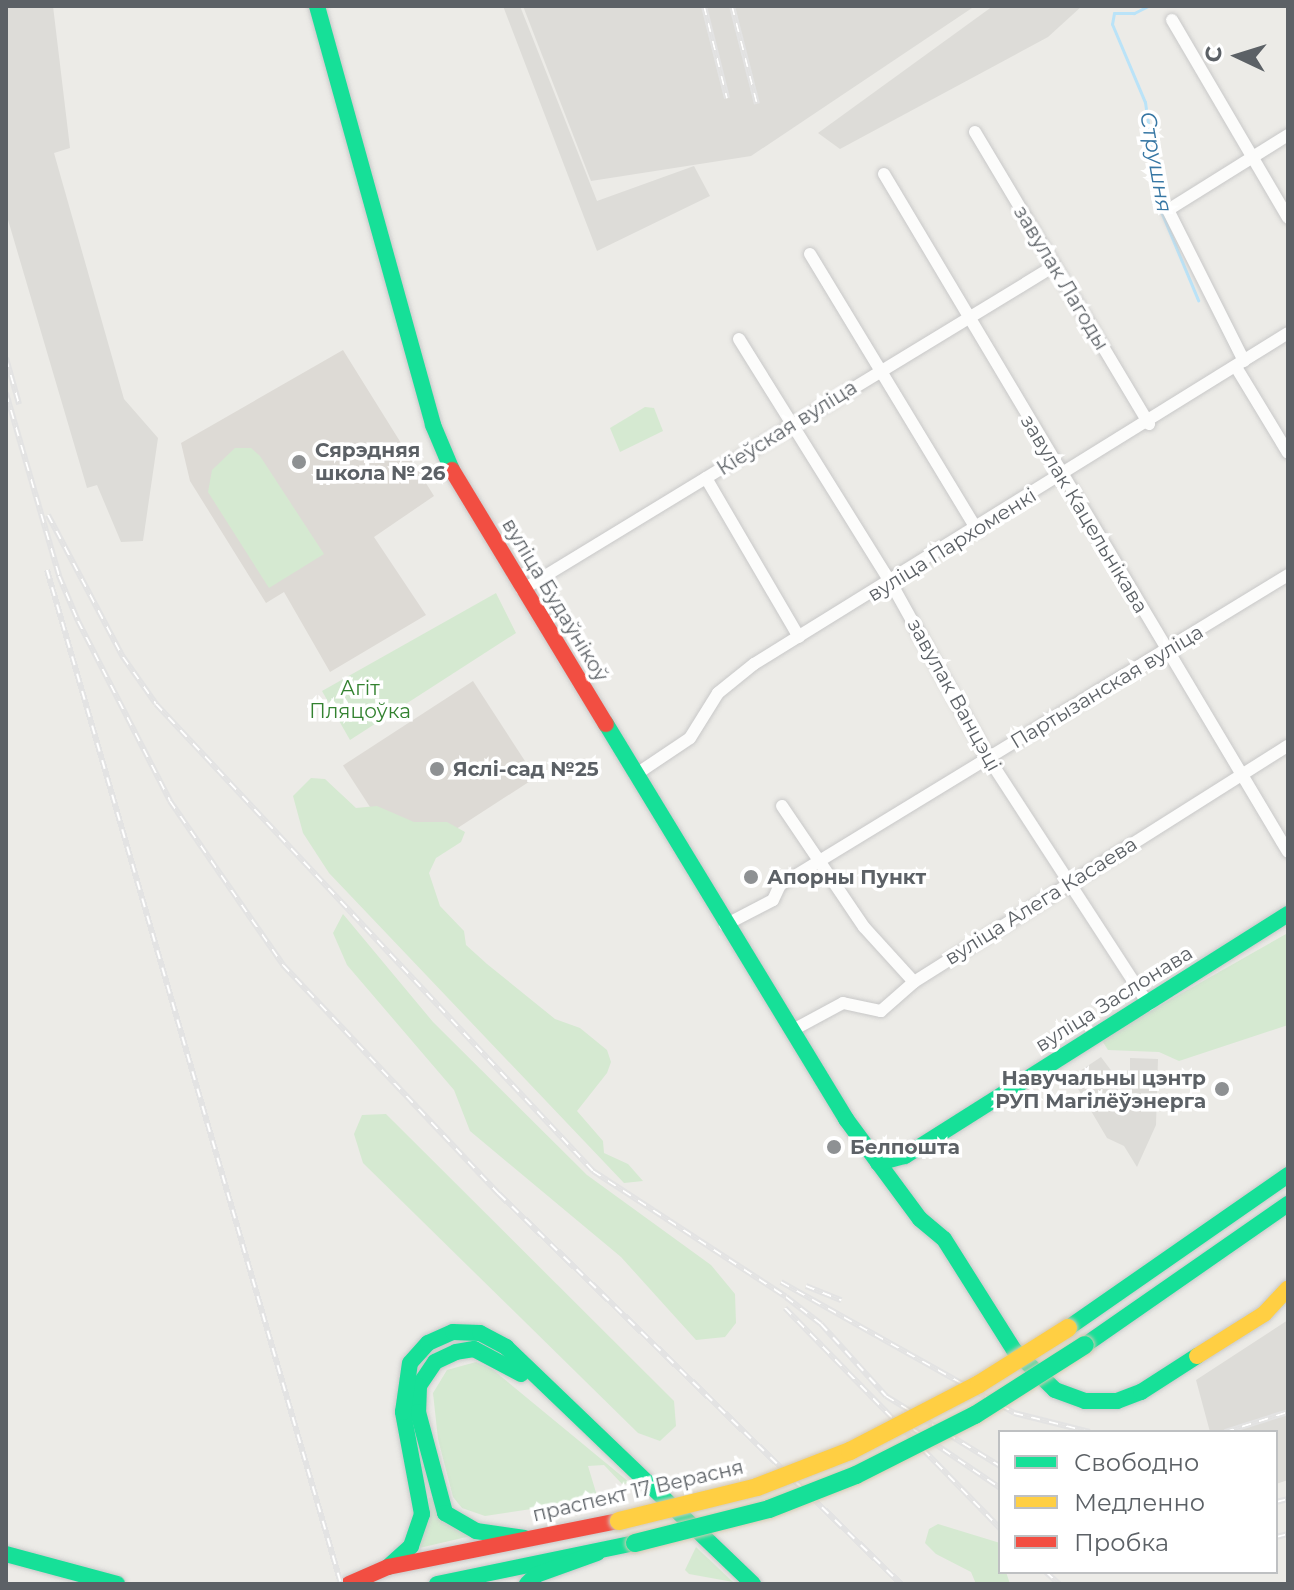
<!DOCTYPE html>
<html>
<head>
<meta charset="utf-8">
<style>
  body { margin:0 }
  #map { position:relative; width:1294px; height:1590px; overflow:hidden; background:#ecebe7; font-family:Montserrat,sans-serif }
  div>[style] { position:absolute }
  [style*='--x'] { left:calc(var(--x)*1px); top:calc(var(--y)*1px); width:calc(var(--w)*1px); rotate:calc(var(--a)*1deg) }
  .industrial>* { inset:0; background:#dddcd8 }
  .education>* { inset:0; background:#dddad5; transform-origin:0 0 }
  .green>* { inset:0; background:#d5e9d1 }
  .stream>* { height:3px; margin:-1.5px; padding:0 1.5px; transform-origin:1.5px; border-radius:1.5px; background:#bae3f8 }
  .roads { filter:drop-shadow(0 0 2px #c8c8c8) drop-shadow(0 0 2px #c8c8c8) }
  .street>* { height:12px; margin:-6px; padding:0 6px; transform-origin:6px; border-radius:6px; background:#fcfcfb }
  .fast>* { height:16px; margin:-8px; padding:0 8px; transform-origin:8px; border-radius:8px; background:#16e098 }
  .slow>* { height:16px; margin:-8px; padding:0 8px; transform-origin:8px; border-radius:8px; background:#ffcf43 }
  .jam>* { height:16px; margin:-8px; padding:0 8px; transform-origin:8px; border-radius:8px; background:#f24e42 }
  .rail>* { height:6px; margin-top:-3px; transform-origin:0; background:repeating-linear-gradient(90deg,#fff 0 9px,#e3e3e3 0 18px); box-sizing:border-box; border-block:2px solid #e3e3e3 }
  .bridges { filter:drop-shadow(0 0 2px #d5c9b3) drop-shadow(0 0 2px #d5c9b3) }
  .fast-bridge>* { height:18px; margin:-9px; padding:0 9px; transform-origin:9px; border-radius:9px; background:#16e098 }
  .slow-bridge>* { height:18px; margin:-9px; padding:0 9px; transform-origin:9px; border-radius:9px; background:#ffcf43 }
  .dots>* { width:22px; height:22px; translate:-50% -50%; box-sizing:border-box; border:4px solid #fff; border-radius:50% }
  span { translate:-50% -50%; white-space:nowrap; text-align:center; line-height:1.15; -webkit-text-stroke:7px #fff; paint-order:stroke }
  .street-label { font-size:20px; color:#5c6166 }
  .poi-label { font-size:20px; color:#5c6166; font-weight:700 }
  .left { translate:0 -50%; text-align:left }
  .right { translate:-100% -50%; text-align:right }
  .park-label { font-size:20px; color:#338230 }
  .water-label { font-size:22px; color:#3777a4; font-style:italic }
  .frame { position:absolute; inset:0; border:8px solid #5c6166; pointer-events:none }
  .legend { position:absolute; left:998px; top:1430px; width:280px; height:144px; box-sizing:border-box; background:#fff; border:2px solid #bec0c2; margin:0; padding:10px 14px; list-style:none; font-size:24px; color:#5c6166 }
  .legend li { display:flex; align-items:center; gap:16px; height:40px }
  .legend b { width:40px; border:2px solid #bec0c2 }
  .north { position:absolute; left:1198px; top:16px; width:80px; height:80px; -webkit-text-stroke:6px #fff; paint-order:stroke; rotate:274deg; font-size:22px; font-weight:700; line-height:32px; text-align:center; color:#5c6166 }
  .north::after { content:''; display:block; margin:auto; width:28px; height:36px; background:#5c6166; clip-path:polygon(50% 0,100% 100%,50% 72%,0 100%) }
</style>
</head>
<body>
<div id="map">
  <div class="industrial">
    <i style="clip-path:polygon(6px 6px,53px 6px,70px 148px,54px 153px,124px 399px,158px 438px,143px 541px,121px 542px,97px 485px,87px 488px,6px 213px)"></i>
    <i style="clip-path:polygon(503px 6px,520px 6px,597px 201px,694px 166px,710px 196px,597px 251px)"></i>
    <i style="clip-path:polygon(523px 6px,975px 6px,751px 156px,591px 181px)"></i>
    <i style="clip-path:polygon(993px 6px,1082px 6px,1048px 37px,840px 149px,818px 133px)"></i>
    <i style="clip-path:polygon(1101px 1057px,1113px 1073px,1130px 1070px,1130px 1058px,1158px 1059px,1156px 1125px,1137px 1167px,1124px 1146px,1107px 1138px,1071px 1077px)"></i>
    <i style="clip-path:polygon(1288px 1320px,1288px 1480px,1276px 1484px,1276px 1432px,1210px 1432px,1196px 1380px)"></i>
  </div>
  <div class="education">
    <i style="clip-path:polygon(343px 350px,434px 496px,374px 537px,426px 615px,330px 672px,284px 592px,266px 603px,190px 481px,181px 443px)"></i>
    <i style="left:473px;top:681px;width:115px;height:155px;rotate:57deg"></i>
  </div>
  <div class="green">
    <i style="clip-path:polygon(645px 407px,654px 408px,663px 431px,620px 452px,610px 428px)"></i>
    <i style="clip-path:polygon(235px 448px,251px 448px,260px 456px,324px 554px,269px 588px,208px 492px,212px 470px)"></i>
    <i style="clip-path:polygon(496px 593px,516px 633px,350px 740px,322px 691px)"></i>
    <i style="clip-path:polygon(311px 778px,325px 779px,356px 808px,377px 806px,414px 822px,447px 822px,465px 832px,461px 842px,436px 858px,429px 873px,440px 906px,464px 931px,466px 945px,487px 964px,555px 1019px,580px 1028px,607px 1050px,611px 1062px,607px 1073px,577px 1111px,603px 1141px,604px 1153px,628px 1164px,643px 1181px,624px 1183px,329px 873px,303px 833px,293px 796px)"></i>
    <i style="clip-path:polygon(343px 914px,433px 1022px,587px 1175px,711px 1265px,735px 1294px,736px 1323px,725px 1337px,696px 1340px,621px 1257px,470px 1131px,454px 1090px,347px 965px,333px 933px)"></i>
    <i style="clip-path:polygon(1286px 934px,1288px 1025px,1179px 1061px,1159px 1052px,1108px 1050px,1101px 1039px)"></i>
    <i style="clip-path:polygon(386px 1114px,674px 1401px,676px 1426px,660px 1441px,638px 1433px,363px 1163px,354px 1134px,362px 1115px)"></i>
    <i style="clip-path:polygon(476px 1362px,492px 1369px,629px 1482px,623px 1485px,604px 1465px,588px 1466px,598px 1499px,485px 1516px,462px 1508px,453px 1497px,438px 1439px,433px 1393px,447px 1370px)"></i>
    <i style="clip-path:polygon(433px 1497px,471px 1536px,415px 1549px,428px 1522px,429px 1498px)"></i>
    <i style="clip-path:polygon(938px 1524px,1000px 1543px,1000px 1572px,1006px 1572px,1010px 1584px,976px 1584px,971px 1572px,936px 1554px,925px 1543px,929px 1529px)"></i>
    <i style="clip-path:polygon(696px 1547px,733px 1582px,689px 1574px,685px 1570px)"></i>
  </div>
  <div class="stream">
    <i style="--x:1148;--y:6;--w:16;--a:153"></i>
    <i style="--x:1134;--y:13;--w:20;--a:180"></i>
    <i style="--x:1114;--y:13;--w:11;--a:100"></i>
    <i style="--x:1112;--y:24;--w:85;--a:67.1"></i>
    <i style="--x:1145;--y:102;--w:108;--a:82"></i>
    <i style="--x:1160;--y:209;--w:99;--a:67.3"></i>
  </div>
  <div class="roads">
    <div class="street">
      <i style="--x:1172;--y:20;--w:229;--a:59.6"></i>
      <i style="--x:975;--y:132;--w:340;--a:59.2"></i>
      <i style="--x:884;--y:174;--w:789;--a:59.21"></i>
      <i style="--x:810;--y:254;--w:323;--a:58.8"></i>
      <i style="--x:739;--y:339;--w:287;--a:58.1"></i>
      <i style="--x:891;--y:583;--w:201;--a:60.9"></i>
      <i style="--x:989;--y:759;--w:293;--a:57"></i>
      <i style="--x:1244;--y:361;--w:169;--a:-116.7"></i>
      <i style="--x:1168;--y:210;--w:142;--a:-32"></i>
      <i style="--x:1236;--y:367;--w:100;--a:58.8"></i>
      <i style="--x:706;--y:478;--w:184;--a:59.7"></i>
      <i style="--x:522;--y:590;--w:623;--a:-31.34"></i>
      <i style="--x:635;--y:775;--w:66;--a:-33.9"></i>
      <i style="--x:690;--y:738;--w:53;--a:-58.1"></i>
      <i style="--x:718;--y:693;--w:46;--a:-38.9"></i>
      <i style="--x:754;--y:664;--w:628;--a:-31.79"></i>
      <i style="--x:782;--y:806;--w:146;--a:55.9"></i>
      <i style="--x:864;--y:927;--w:74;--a:47.7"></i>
      <i style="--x:725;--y:925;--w:54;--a:-27.5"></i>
      <i style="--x:773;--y:900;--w:17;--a:-65"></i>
      <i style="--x:780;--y:885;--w:595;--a:-31.39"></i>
      <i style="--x:791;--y:1031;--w:59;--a:-28.3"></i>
      <i style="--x:843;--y:1003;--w:39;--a:12"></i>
      <i style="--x:881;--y:1011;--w:44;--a:-41.3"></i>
      <i style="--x:914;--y:982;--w:442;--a:-32.3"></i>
    </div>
    <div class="fast">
      <i style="--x:317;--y:6;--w:435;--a:74.5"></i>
      <i style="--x:433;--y:425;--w:49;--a:67.1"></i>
      <i style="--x:606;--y:724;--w:462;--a:58.7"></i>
      <i style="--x:846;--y:1119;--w:124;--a:53.5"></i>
      <i style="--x:920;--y:1219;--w:31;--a:40"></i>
      <i style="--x:944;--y:1239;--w:131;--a:57.8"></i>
      <i style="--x:1014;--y:1350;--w:57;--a:44.3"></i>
      <i style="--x:1055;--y:1390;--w:32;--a:20"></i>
      <i style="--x:1085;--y:1401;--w:32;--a:0"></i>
      <i style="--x:1117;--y:1401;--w:26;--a:-21"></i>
      <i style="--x:1141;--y:1392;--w:67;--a:-32.7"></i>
      <i style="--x:878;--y:1163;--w:28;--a:-15"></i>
      <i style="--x:905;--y:1156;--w:453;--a:-32.3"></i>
      <i style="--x:1068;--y:1328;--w:268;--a:-34.8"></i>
      <i style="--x:1085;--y:1345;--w:247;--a:-34.8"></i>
      <i style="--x:521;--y:1374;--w:53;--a:-152"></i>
      <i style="--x:474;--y:1349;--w:18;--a:171"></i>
      <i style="--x:456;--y:1352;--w:23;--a:155"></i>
      <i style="--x:435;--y:1362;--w:29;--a:124"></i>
      <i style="--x:419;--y:1386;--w:26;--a:92"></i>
      <i style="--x:418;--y:1412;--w:105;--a:75"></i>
      <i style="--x:445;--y:1513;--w:36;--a:30"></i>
      <i style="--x:476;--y:1531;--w:49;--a:8.1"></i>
      <i style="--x:6;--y:1554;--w:115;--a:15.1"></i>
      <i style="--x:388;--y:1567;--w:31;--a:-42"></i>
      <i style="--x:411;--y:1546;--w:34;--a:-71"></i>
      <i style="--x:422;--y:1514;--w:104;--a:-100.6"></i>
      <i style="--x:403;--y:1412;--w:49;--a:-81.9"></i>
      <i style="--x:410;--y:1363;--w:27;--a:-48"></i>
      <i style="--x:428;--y:1343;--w:27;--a:-24"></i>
      <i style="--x:453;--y:1332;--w:27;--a:2"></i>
      <i style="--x:480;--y:1333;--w:30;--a:28"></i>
      <i style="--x:506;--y:1347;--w:342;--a:43.8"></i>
      <i style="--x:437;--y:1584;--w:202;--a:-11.7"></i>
      <i style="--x:527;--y:1584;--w:13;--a:-45"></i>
      <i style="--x:536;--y:1575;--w:65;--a:-19.8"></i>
    </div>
    <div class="slow">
      <i style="--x:1197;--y:1356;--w:79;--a:-32.1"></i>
      <i style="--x:1264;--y:1314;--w:35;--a:-47"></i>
    </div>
    <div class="jam">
      <i style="--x:452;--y:470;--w:297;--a:58.8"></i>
      <i style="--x:349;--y:1584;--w:43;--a:-23.6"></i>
      <i style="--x:388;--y:1567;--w:236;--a:-11.3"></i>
    </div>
  </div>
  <div class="rail">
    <i style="--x:704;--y:6;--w:95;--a:76"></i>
    <i style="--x:732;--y:6;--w:101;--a:75.7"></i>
    <i style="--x:6;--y:358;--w:48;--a:74.2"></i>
    <i style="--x:6;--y:393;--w:191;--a:73.8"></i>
    <i style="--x:59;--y:576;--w:49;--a:67.1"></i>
    <i style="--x:78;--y:621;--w:202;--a:62.9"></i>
    <i style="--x:170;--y:801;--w:199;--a:55.4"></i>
    <i style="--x:283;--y:965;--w:315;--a:46.7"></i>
    <i style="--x:499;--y:1194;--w:560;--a:44.13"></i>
    <i style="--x:48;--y:515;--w:161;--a:62.2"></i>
    <i style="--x:123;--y:657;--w:57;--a:54.9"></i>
    <i style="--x:156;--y:704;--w:640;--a:46.9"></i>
    <i style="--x:593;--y:1171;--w:230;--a:33.1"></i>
    <i style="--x:786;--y:1297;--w:44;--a:37.6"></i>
    <i style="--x:821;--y:1324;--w:97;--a:47.9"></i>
    <i style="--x:886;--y:1396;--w:134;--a:31.6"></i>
    <i style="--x:47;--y:570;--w:1056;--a:73.83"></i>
    <i style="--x:781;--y:1282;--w:267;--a:29.3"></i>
    <i style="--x:1014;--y:1413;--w:78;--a:14"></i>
    <i style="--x:806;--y:1286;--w:38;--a:22"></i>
    <i style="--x:785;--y:1308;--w:308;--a:45.7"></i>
    <i style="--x:913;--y:1429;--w:105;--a:34.1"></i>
    <i style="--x:1225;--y:1432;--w:66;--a:-17.6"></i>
    <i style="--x:1276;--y:1502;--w:12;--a:-14"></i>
    <i style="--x:1276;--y:1537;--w:12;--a:-14"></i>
    <i style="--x:1046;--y:1572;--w:18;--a:43"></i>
  </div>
  <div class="bridges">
    <div class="fast-bridge">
      <i style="--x:635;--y:1543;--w:138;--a:-14.2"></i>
      <i style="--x:769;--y:1509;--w:93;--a:-21.3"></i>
      <i style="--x:856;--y:1475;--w:133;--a:-26.8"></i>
      <i style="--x:975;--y:1415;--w:130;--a:-32.5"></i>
    </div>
    <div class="slow-bridge">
      <i style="--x:619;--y:1521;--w:142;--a:-13.8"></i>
      <i style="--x:757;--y:1487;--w:100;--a:-21.2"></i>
      <i style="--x:850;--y:1451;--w:145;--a:-27.4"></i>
      <i style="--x:979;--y:1384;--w:105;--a:-32.2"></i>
    </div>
  </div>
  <div class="dots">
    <i style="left:299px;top:462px;background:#8e9193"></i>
    <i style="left:437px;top:769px;background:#8e9193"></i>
    <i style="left:751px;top:877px;background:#8e9193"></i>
    <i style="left:1222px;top:1089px;background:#8e9193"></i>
    <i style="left:834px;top:1147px;background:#8e9193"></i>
  </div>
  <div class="street-label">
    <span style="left:1061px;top:278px;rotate:59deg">завулак Лагоды</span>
    <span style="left:787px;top:428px;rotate:-32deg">Кіеўская вуліца</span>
    <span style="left:1084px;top:514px;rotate:59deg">завулак Кацельнікава</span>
    <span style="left:952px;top:545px;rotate:-32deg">вуліца Пархоменкі</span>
    <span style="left:555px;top:600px;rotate:59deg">вуліца Будаўнікоў</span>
    <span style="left:1107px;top:687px;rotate:-31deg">Партызанская вуліца</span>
    <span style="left:954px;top:695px;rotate:61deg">завулак Ванцэці</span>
    <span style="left:1041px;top:901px;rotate:-32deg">вуліца Алега Касаева</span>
    <span style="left:1114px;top:999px;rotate:-32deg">вуліца Заслонава</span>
    <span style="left:638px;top:1491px;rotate:-13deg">праспект 17 Верасня</span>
  </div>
  <div class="poi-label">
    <span class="left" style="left:315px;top:462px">Сярэдняя<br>школа № 26</span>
    <span class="left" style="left:453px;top:769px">Яслі-сад №25</span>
    <span class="left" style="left:767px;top:877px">Апорны Пункт</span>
    <span class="right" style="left:1206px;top:1090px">Навучальны цэнтр<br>РУП Магілёўэнерга</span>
    <span class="left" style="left:850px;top:1147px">Белпошта</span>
  </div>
  <div class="park-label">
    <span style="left:360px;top:700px">Агіт<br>Пляцоўка</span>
  </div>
  <div class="water-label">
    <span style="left:1156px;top:162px;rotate:80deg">Струшня</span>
  </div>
  <div class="frame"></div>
  <ul class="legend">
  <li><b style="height:10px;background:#16e098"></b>Свободно</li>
  <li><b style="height:10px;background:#ffcf43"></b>Медленно</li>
  <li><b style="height:10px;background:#f24e42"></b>Пробка</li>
  </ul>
  <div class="north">С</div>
</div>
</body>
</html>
